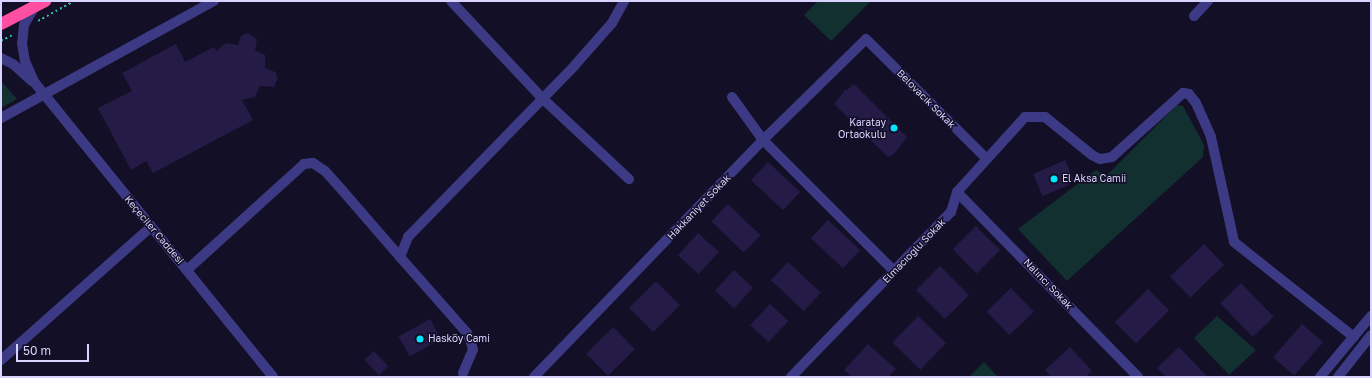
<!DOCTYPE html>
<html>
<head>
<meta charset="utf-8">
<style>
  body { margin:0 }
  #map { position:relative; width:1372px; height:378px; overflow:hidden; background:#130f26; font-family:"Golos Text",sans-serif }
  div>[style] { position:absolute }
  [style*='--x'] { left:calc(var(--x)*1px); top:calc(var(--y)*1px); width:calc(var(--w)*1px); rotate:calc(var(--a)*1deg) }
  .green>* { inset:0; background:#12302f }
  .building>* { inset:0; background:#241b47; transform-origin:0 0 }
  .path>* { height:1.5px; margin-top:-0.75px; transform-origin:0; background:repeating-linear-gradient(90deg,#2fb8b0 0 2px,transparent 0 5px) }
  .minor>* { height:10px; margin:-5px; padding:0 5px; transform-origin:5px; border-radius:5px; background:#3d3a85 }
  .highway>* { height:12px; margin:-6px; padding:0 6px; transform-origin:6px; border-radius:6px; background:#ff4fa3 }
  .dots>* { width:11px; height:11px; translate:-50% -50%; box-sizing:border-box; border:2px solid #130f26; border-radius:50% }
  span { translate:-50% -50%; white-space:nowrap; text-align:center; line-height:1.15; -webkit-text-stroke:3px #130f26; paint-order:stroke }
  .street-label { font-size:10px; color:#d9d4ff }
  .poi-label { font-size:10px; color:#d9d4ff }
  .right { translate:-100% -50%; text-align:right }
  .left { translate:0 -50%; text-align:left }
  .frame { position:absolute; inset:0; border:2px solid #d9d4ff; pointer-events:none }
  .scale { position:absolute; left:16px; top:344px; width:73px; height:18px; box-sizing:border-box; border:2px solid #d9d4ff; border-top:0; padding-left:5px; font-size:12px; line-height:14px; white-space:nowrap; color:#d9d4ff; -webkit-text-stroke:3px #130f26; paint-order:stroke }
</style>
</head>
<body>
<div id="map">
  <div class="green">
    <i style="clip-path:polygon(818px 1px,871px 1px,831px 41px,804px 15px)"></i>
    <i style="clip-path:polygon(1px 81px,17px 99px,1px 108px)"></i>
    <i style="clip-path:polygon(1177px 105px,1183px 106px,1204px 145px,1203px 157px,1067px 281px,1018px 229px,1096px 170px,1106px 176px)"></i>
    <i style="clip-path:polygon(1217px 316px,1256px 350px,1229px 375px,1194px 338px)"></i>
    <i style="clip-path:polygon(984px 362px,998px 377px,969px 377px)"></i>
  </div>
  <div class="building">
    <i style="clip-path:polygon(247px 33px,257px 39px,255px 50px,265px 55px,265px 68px,275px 72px,278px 78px,274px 87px,260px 86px,255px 97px,242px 100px,253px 120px,153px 173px,146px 161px,131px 170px,98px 108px,132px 91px,122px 73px,176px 44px,185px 62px,214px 47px,216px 51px,226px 43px,238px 45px,241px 36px)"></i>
    <i style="clip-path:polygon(854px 84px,907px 137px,894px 154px,888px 157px,834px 104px,846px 89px,847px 90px)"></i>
    <i style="left:1065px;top:160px;width:24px;height:35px;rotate:66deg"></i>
    <i style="left:768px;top:162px;width:44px;height:25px;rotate:43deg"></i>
    <i style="left:728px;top:204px;width:45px;height:24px;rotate:44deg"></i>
    <i style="left:828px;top:220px;width:44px;height:25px;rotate:43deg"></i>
    <i style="left:976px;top:226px;width:34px;height:33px;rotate:45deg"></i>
    <i style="left:698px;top:233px;width:28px;height:30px;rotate:42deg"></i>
    <i style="left:1204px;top:244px;width:29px;height:47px;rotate:46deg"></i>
    <i style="left:788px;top:262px;width:45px;height:25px;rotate:43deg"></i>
    <i style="left:940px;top:266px;width:41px;height:34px;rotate:45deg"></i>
    <i style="left:734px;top:270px;width:26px;height:28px;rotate:43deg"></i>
    <i style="left:656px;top:281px;width:34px;height:38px;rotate:45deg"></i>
    <i style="left:1241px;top:283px;width:47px;height:29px;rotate:46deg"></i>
    <i style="left:1011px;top:288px;width:33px;height:34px;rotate:46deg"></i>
    <i style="left:1148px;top:289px;width:30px;height:47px;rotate:45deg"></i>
    <i style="left:770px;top:304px;width:25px;height:29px;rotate:43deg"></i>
    <i style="left:918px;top:316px;width:39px;height:37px;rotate:44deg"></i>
    <i style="left:430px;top:319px;width:23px;height:36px;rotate:61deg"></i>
    <i style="left:1302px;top:324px;width:28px;height:44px;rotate:41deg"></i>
    <i style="left:613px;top:327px;width:31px;height:38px;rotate:45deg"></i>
    <i style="clip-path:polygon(868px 344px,896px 369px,888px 377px,852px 377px,844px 370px)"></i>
    <i style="clip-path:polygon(1070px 347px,1092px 371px,1086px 377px,1051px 377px,1045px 370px)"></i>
    <i style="clip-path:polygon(1179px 347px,1208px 377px,1166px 377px,1157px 368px)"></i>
    <i style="left:374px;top:351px;width:21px;height:13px;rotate:47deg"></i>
  </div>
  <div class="path">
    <i style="--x:38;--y:21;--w:41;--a:-29.1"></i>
    <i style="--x:1;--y:41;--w:15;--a:-28"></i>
  </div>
  <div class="minor">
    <i style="--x:451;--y:1;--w:133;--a:46.8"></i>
    <i style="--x:542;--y:98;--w:119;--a:43"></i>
    <i style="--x:35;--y:6;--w:22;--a:120"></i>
    <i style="--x:24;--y:25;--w:18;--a:96"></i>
    <i style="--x:22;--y:43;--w:18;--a:81"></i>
    <i style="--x:25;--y:61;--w:24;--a:66"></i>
    <i style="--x:35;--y:83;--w:378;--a:51"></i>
    <i style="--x:1194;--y:16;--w:21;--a:-47"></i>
    <i style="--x:1;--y:58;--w:13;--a:27"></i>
    <i style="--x:13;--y:64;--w:25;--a:42"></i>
    <i style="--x:732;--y:97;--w:53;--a:54.2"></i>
    <i style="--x:763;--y:140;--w:185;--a:45"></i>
    <i style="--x:1;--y:118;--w:243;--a:-28.8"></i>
    <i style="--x:957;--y:192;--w:259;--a:45.6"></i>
    <i style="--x:187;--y:270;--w:158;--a:-42.2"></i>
    <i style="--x:304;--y:164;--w:9;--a:-6"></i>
    <i style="--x:313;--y:163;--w:14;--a:34"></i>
    <i style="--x:325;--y:171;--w:25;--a:48"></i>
    <i style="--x:342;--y:190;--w:89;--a:49.1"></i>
    <i style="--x:1;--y:360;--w:200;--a:-41.6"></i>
    <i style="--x:463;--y:373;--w:25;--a:-67"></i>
    <i style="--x:473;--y:350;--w:8;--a:-104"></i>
    <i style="--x:471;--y:342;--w:10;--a:-114"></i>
    <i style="--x:467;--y:333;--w:101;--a:-131.4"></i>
    <i style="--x:400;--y:257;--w:22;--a:-68"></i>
    <i style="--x:408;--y:237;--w:240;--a:-45.8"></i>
    <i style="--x:575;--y:65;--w:56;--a:-48.6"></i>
    <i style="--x:612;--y:23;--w:25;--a:-61"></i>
    <i style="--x:534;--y:377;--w:330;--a:-46"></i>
    <i style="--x:763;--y:140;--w:144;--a:-44.4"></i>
    <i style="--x:866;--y:39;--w:170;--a:44.8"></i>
    <i style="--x:791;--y:377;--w:230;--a:-45.9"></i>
    <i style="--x:951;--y:212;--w:21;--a:-73"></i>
    <i style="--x:957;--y:192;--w:101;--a:-47.8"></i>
    <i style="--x:1025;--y:117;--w:20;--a:0"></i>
    <i style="--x:1045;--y:117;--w:60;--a:39"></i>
    <i style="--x:1092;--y:155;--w:9;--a:27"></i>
    <i style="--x:1100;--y:159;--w:12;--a:-9"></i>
    <i style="--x:1112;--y:157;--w:96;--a:-42"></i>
    <i style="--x:1183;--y:93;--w:6;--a:9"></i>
    <i style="--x:1189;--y:94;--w:11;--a:52"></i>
    <i style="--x:1196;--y:103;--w:37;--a:66"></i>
    <i style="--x:1211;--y:137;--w:107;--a:77.6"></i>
    <i style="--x:1234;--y:242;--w:153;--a:38.4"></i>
    <i style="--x:1320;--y:377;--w:80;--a:-50.1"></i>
    <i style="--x:1338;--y:377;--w:53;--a:-51.8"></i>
  </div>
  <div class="highway">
    <i style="--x:1;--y:24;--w:50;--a:-27.6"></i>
  </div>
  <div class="dots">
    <i style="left:894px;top:128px;background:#00e5ff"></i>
    <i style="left:1054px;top:179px;background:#00e5ff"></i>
    <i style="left:420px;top:339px;background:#00e5ff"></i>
  </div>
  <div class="street-label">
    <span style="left:926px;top:99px;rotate:45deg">Belovacık Sokak</span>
    <span style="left:699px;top:207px;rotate:-46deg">Hakkaniyet Sokak</span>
    <span style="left:154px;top:230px;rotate:50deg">Keçeciler Caddesi</span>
    <span style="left:914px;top:251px;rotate:-46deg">Elmacıoğlu Sokak</span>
    <span style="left:1048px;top:284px;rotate:46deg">Nalıncı Sokak</span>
  </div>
  <div class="poi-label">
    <span class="right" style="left:886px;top:128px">Karatay<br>Ortaokulu</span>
    <span class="left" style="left:1062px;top:179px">El Aksa Camii</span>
    <span class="left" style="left:428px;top:339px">Hasköy Cami</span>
  </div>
  <div class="frame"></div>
  <div class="scale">50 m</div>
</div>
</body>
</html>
